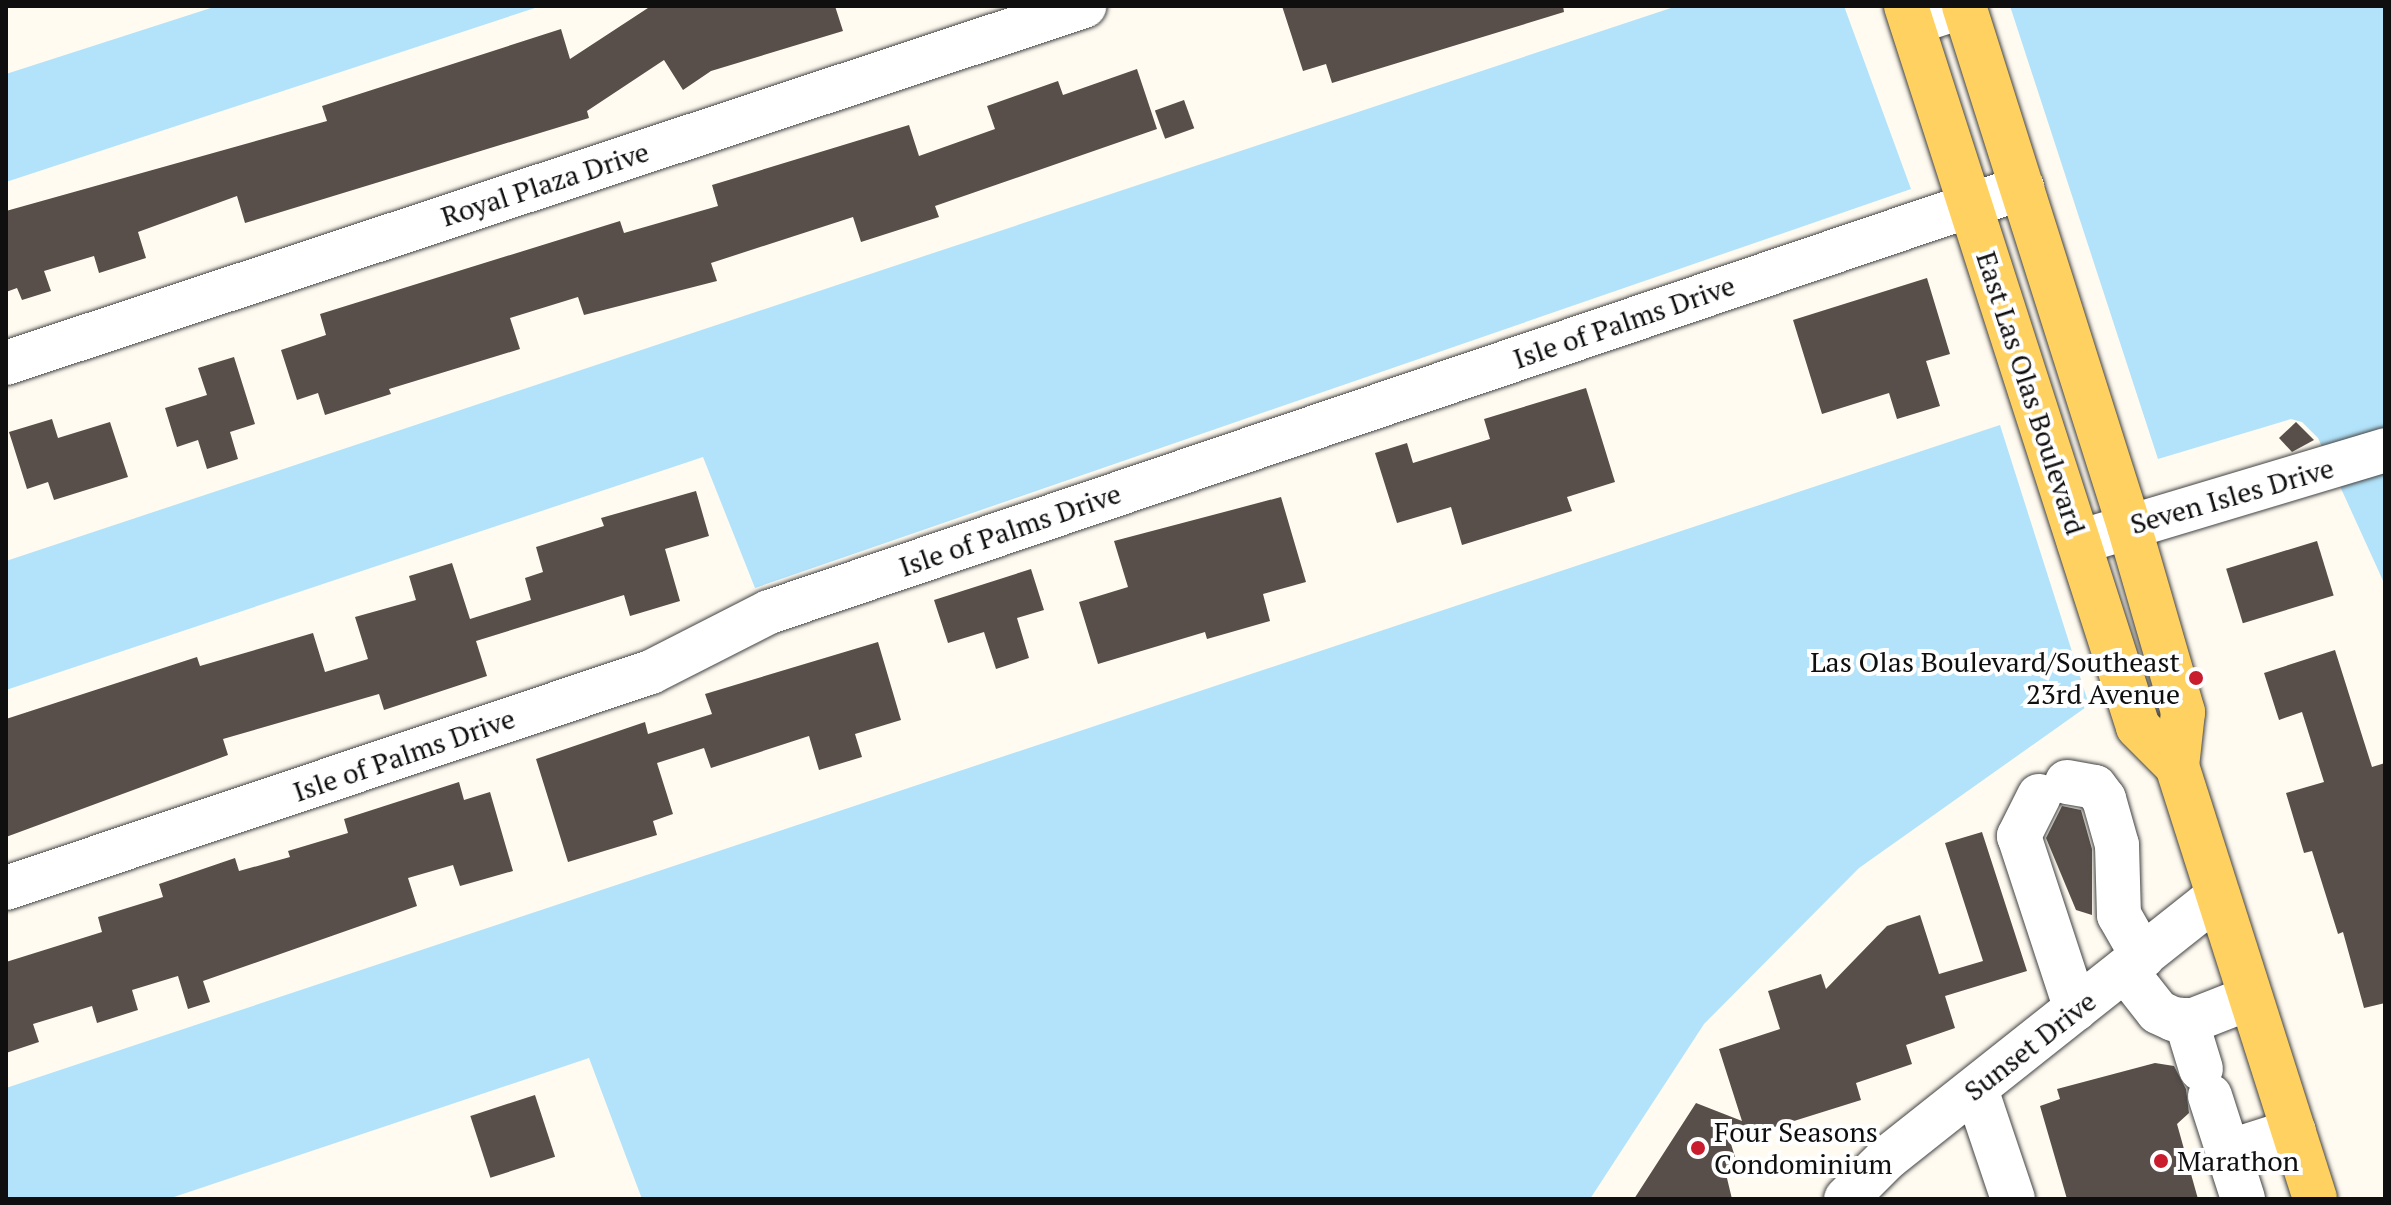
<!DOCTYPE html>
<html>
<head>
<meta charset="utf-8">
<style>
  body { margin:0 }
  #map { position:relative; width:2391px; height:1205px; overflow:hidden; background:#fffbf1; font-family:"PT Serif",serif }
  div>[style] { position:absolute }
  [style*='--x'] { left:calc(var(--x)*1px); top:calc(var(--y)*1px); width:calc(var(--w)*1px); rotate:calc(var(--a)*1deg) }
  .water>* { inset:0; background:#b2e3fa }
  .building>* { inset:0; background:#584f4a; transform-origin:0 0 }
  .roads { filter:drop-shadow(0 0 2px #424242) drop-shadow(0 0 2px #424242) }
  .minor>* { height:44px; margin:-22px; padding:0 22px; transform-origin:22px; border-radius:22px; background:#fff }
  .major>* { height:44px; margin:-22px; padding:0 22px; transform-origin:22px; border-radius:22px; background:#ffd161 }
  .dots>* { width:22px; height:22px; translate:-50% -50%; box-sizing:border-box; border:4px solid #fff; border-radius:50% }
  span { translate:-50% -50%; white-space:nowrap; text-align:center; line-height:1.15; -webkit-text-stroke:8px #fff; paint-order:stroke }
  .street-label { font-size:28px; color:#0f0f0f }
  .poi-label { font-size:28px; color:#0f0f0f }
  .right { translate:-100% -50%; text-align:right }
  .left { translate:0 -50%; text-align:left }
  .frame { position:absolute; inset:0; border:8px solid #0f0f0f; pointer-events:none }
</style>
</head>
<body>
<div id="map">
  <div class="water">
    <i style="clip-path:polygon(217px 6px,541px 6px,6px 182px,6px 74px)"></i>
    <i style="clip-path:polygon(1677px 6px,1844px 6px,1911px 189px,755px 588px,703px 457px,6px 690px,6px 561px)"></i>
    <i style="clip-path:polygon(2010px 6px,2385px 6px,2385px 585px,2318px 438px,2302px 422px,2291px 419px,2158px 459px)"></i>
    <i style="clip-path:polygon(2000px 425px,2089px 705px,1859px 868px,1704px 1024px,1590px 1199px,642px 1199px,589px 1058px,168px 1199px,6px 1199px,6px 1088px)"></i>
  </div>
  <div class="building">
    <i style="clip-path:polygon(651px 6px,835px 6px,843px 31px,711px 71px,683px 90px,664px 60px,587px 111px,589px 118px,245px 223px,237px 196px,138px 232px,146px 258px,99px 273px,94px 256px,44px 271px,51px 291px,22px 300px,17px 288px,6px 292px,6px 211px,327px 121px,322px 106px,561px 29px,570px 59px)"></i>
    <i style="clip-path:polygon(1282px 6px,1563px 6px,1564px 12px,1332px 83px,1326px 64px,1303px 71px)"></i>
    <i style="clip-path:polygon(1137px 69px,1157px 129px,935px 206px,939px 217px,861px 242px,853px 217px,711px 263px,717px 281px,584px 315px,578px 297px,510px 318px,520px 349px,389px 389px,391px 394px,325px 415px,318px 393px,297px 400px,281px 350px,326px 335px,320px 314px,620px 221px,624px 233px,718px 206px,712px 185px,909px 125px,919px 156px,995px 129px,987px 106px,1058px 81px,1063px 95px)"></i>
    <i style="left:1184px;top:100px;width:30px;height:31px;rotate:70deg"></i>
    <i style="clip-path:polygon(1927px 278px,1950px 354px,1926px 361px,1940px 406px,1897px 419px,1889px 393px,1822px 414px,1793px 320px)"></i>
    <i style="clip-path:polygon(234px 357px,255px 424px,230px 432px,238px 459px,207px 469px,198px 440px,177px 447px,165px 408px,207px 395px,198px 368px)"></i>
    <i style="clip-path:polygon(1586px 388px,1615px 482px,1567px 497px,1572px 511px,1462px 545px,1451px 507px,1397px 523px,1375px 453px,1407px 443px,1413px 463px,1490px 439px,1484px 419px)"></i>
    <i style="clip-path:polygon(52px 419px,58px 438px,110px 422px,128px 477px,54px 500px,48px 482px,27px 489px,9px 432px)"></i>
    <i style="clip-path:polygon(2296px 422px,2314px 440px,2292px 452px,2279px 438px)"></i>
    <i style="clip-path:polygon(696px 491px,709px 536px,665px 549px,680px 601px,630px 616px,624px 595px,476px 641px,487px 676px,384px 710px,379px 694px,223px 739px,228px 755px,6px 837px,6px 719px,197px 657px,200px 666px,313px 633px,325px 672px,368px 659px,355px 617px,416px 600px,409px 576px,452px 563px,470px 619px,531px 600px,525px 578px,543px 572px,536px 547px,604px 526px,601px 518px)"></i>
    <i style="clip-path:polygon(1281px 497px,1306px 582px,1263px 594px,1270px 621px,1207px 639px,1205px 632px,1098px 664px,1079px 602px,1128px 587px,1114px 541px)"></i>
    <i style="left:2317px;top:541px;width:57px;height:95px;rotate:73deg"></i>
    <i style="clip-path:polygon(1031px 569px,1044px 610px,1017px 618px,1029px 658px,996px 669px,984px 632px,948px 643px,934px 600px)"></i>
    <i style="clip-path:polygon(878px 642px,901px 720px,855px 734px,862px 757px,819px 770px,809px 736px,711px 768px,704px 748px,657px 763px,673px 814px,653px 821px,657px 835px,568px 862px,536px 759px,645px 722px,648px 734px,712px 714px,705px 694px)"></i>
    <i style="clip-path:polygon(2335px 650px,2372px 767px,2385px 763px,2385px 1003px,2364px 1008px,2343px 932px,2338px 934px,2312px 851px,2304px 853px,2286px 793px,2324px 782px,2302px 712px,2279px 720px,2264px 673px)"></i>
    <i style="clip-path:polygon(459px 782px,464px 800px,490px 792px,513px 871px,460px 886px,453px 865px,408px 878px,417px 906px,203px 981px,210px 1002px,188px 1009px,178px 976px,132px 990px,138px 1010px,97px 1023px,92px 1006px,33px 1024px,39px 1042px,6px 1053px,6px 962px,102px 932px,98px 917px,163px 897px,159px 884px,235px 858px,239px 871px,290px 857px,288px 851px,348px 833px,344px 819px)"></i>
    <i style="clip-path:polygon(2062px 806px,2081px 810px,2092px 849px,2092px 915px,2076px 910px,2046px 838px)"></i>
    <i style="clip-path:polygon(1982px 832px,2027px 971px,1945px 996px,1955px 1028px,1906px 1045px,1912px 1064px,1856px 1083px,1861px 1100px,1730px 1141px,1737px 1163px,1726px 1174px,1732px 1199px,1634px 1199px,1696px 1103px,1742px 1121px,1719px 1049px,1780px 1029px,1768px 991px,1821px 974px,1826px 989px,1887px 926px,1920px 915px,1939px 974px,1983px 961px,1945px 843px)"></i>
    <i style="clip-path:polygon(2155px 1063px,2174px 1066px,2186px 1089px,2189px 1113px,2177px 1124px,2198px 1199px,2067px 1199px,2040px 1106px,2060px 1099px,2057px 1089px)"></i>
    <i style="left:535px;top:1095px;width:65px;height:68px;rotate:72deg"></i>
  </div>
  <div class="roads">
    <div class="minor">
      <i style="--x:1912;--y:23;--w:55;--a:-18.1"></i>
      <i style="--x:6;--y:363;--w:1136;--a:-18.32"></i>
      <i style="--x:2079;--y:542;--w:320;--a:-16.7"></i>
      <i style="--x:2067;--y:782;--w:28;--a:10"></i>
      <i style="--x:2095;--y:787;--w:15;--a:53"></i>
      <i style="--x:2104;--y:799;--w:48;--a:74.2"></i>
      <i style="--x:2117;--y:845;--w:70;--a:88.4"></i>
      <i style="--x:2119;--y:915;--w:48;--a:60.3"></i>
      <i style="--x:2039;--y:796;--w:45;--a:116.6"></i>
      <i style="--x:2019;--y:836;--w:182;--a:71.8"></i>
      <i style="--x:6;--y:888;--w:680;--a:-18.51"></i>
      <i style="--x:651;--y:672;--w:132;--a:-27"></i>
      <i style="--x:769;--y:612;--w:1323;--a:-18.7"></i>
      <i style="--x:2125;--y:970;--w:53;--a:51.8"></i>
      <i style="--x:2158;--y:1012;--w:17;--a:25"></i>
      <i style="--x:2173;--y:1019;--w:18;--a:6"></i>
      <i style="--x:2191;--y:1021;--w:63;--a:-21.3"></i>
      <i style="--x:2186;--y:1020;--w:51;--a:73"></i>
      <i style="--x:1976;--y:1089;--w:116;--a:71.4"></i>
      <i style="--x:2210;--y:1096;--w:108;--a:72.2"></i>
      <i style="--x:2228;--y:1152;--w:69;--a:-17.7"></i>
      <i style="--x:1846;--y:1199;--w:58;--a:-45"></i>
      <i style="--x:1887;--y:1158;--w:422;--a:-38.4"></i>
    </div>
    <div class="major">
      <i style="--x:1906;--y:6;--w:757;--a:72.16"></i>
      <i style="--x:2138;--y:727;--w:55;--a:45"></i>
      <i style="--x:1964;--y:6;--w:546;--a:72.4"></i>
      <i style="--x:2129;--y:526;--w:194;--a:73.8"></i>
      <i style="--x:2183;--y:712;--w:54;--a:96.3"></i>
      <i style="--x:2177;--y:766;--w:454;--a:72.3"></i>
    </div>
  </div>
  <div class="dots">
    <i style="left:2196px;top:678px;background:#c91d2e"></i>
    <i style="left:1698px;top:1148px;background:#c91d2e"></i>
    <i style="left:2161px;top:1161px;background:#c91d2e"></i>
  </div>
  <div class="street-label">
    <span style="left:545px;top:184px;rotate:-18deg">Royal Plaza Drive</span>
    <span style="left:1624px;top:322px;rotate:-19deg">Isle of Palms Drive</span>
    <span style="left:2031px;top:393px;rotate:72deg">East Las Olas Boulevard</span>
    <span style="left:2232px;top:496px;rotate:-16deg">Seven Isles Drive</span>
    <span style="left:1010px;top:530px;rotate:-19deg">Isle of Palms Drive</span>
    <span style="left:404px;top:755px;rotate:-19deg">Isle of Palms Drive</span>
    <span style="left:2030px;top:1046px;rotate:-38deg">Sunset Drive</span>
  </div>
  <div class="poi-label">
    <span class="right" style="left:2180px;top:678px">Las Olas Boulevard/Southeast<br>23rd Avenue</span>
    <span class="left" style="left:1714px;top:1148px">Four Seasons<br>Condominium</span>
    <span class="left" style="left:2177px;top:1161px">Marathon</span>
  </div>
  <div class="frame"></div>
</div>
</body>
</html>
